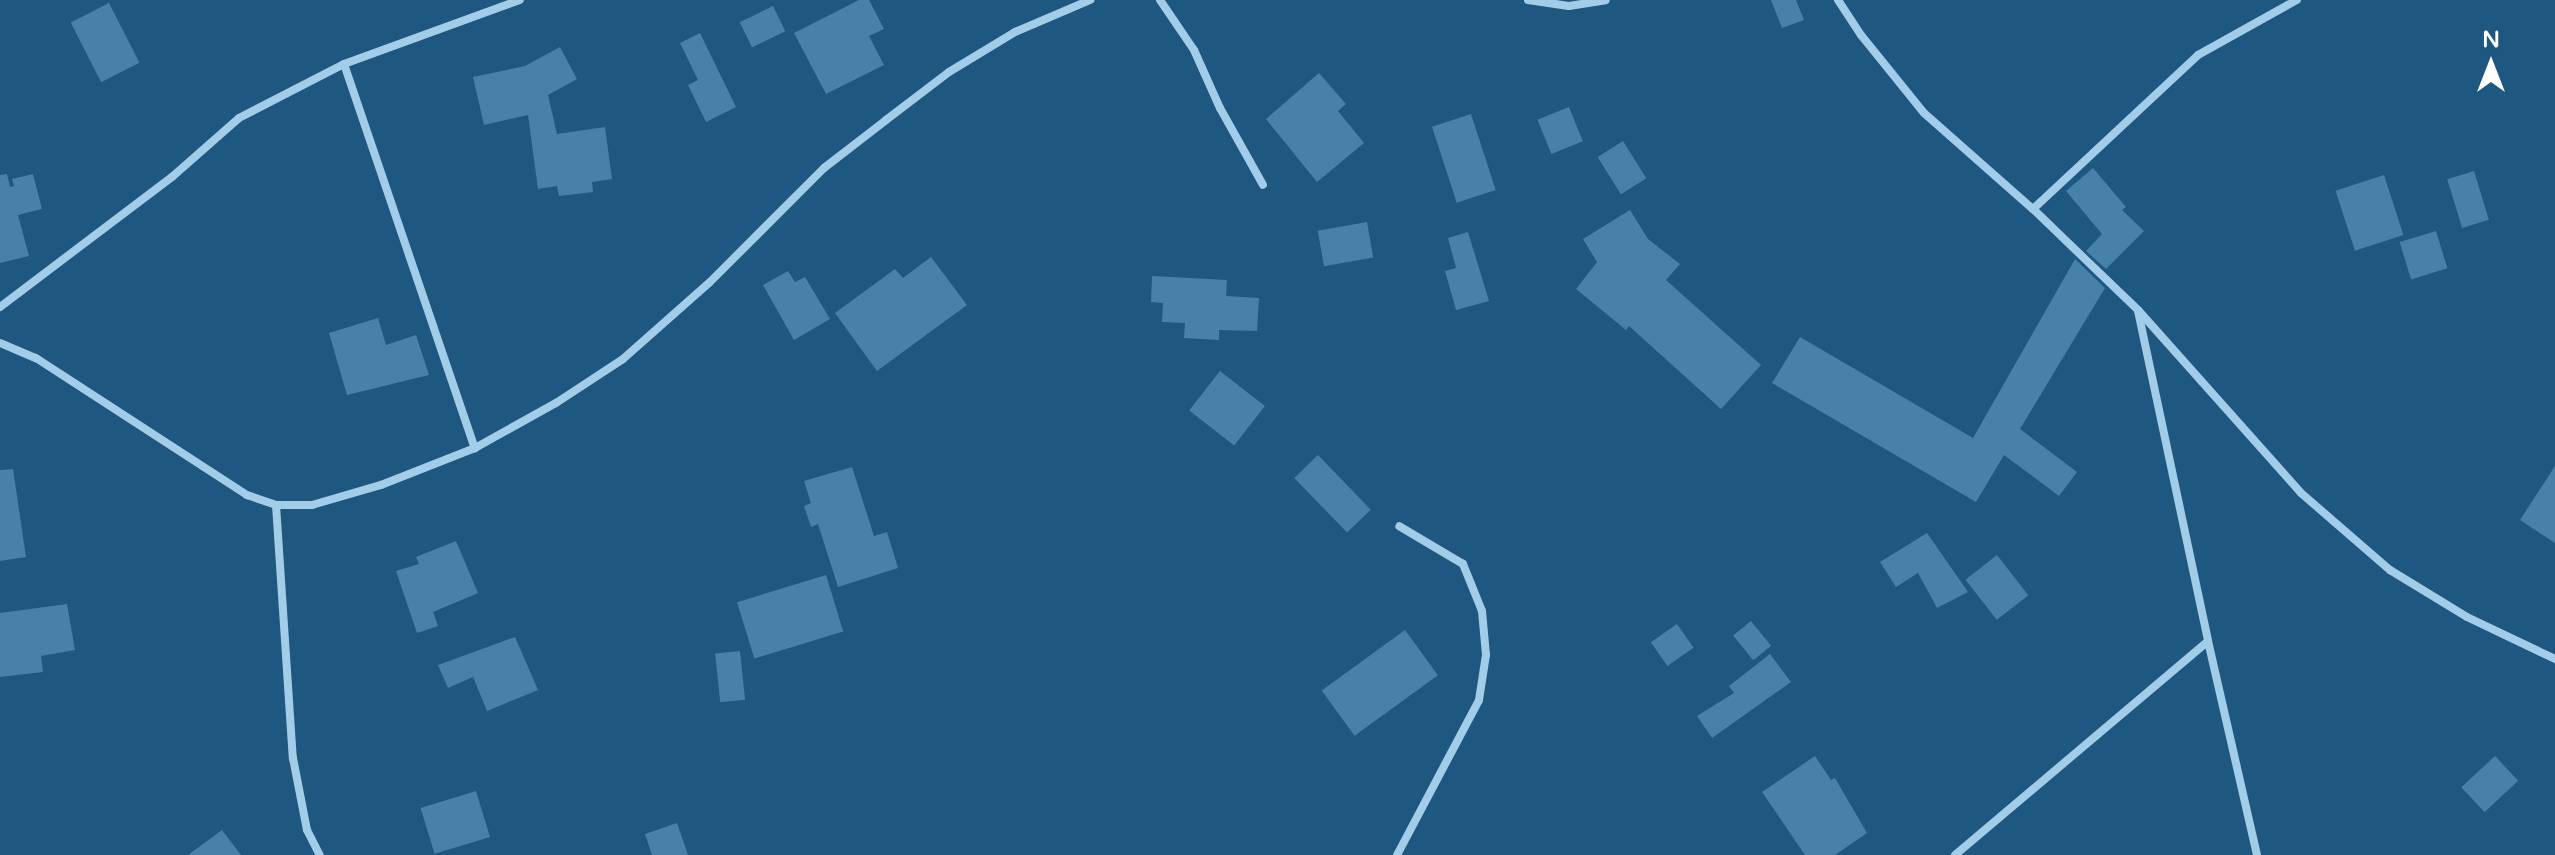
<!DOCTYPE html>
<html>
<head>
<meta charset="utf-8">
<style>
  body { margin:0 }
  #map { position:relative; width:2555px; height:855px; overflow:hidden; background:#1e5780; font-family:"Varela Round",sans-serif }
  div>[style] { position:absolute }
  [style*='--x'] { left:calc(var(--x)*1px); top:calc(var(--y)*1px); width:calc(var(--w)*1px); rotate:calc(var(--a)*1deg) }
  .building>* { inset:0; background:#4681aa; transform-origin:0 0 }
  .minor>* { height:8px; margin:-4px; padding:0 4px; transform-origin:4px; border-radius:4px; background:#a2cde9 }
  span { translate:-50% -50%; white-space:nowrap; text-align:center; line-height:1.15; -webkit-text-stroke:7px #1e5780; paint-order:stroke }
  .north { position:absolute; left:2451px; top:24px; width:80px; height:80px; -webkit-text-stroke:6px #1e5780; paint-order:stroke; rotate:0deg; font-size:22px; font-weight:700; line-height:32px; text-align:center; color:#fff }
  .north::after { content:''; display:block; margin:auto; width:28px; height:36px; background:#fff; clip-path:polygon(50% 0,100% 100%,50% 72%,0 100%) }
</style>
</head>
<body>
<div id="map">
  <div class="building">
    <i style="clip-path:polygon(859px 0,869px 0,884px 29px,869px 36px,884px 65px,826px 94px,794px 33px)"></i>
    <i style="clip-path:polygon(1771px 0,1796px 0,1804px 20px,1782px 28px)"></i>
    <i style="left:109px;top:3px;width:67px;height:43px;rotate:63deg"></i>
    <i style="left:773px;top:6px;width:28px;height:37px;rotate:64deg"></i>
    <i style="clip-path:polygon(700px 33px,736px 107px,706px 122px,688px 85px,698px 80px,680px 43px)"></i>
    <i style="clip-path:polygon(560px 47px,577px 79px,548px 95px,557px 134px,605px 127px,612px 179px,592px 182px,593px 192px,559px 196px,557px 186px,538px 189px,528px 115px,484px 125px,473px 77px,525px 66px)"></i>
    <i style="clip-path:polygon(1319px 73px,1346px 104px,1338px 111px,1364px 143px,1317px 182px,1266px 119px)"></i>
    <i style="left:1569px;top:107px;width:37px;height:34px;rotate:68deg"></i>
    <i style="left:1471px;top:114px;width:80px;height:41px;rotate:72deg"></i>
    <i style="left:1623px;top:141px;width:44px;height:30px;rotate:58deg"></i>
    <i style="clip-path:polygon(2093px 168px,2126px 207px,2122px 210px,2144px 231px,2106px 269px,2086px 251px,2102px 234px,2066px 191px)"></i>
    <i style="left:2474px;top:171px;width:51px;height:28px;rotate:73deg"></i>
    <i style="clip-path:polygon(7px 174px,10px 187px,14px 186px,12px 179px,33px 174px,42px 209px,18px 215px,29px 256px,0 263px,0 175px)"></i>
    <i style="left:2384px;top:175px;width:63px;height:51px;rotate:72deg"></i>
    <i style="clip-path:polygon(1630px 210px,1648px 239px,1680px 264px,1666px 280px,1761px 365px,1721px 409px,1629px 326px,1626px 330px,1576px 289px,1597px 262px,1583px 239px)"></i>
    <i style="left:1367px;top:222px;width:36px;height:50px;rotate:80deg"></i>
    <i style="left:2436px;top:231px;width:39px;height:38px;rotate:73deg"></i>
    <i style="clip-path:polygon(1468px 232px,1489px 301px,1456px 310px,1445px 271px,1456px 268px,1448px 238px)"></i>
    <i style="clip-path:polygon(931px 257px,967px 305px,877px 371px,835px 313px,895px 269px,903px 278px)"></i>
    <i style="clip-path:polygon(2075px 259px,2105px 288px,2020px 429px,2077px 472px,2059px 496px,2004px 455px,1976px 502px,1772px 383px,1800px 337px,1973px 438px)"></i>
    <i style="clip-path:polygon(788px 271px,795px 282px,805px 277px,830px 319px,794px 340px,763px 285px)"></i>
    <i style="clip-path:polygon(1152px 276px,1227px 280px,1226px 296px,1259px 298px,1257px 331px,1219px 330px,1219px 340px,1184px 338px,1185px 323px,1162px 322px,1163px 303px,1151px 302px)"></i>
    <i style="clip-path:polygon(378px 318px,386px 345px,416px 335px,429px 375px,347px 395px,329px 333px)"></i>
    <i style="left:1220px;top:371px;width:57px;height:50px;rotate:38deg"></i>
    <i style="left:1318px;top:455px;width:76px;height:33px;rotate:46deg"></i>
    <i style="clip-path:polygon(2555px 466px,2555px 543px,2520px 520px)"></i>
    <i style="clip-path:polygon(852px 467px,874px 536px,887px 532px,898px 568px,838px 587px,818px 524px,811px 527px,804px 506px,811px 503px,804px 481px)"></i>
    <i style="clip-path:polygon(13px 469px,26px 557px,0 561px,0 470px)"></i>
    <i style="clip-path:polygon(1927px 533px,1968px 592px,1937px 608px,1918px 573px,1896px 587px,1880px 562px)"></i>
    <i style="clip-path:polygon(456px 541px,478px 593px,433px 612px,438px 626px,417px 633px,396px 571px,419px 564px,416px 557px)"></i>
    <i style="left:1997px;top:555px;width:51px;height:40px;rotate:52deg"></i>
    <i style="left:826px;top:575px;width:59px;height:93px;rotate:73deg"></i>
    <i style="clip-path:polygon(67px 604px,75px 650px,41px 656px,43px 672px,0 677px,0 613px)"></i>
    <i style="left:1751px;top:621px;width:32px;height:23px;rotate:51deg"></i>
    <i style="left:1677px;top:624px;width:29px;height:32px;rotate:55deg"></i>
    <i style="left:1405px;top:630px;width:56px;height:103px;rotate:54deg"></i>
    <i style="clip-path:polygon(515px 637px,538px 690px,487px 711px,473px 677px,448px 688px,438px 665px)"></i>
    <i style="left:740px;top:651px;width:49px;height:25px;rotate:84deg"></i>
    <i style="clip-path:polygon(1770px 654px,1791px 682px,1712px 738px,1697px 716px,1734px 693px,1729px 686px)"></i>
    <i style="clip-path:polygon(1815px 756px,1831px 780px,1835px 778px,1867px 833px,1835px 855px,1805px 855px,1762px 792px)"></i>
    <i style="left:2495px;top:756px;width:34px;height:46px;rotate:47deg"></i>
    <i style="left:476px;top:791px;width:48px;height:58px;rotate:73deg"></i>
    <i style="clip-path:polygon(677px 823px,688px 855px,652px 855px,645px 834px)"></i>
    <i style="clip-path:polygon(222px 830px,241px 855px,188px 855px)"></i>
  </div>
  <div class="minor">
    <i style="--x:1160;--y:0;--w:60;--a:55.8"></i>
    <i style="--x:1194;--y:50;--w:64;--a:65.9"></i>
    <i style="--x:1220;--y:108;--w:88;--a:60.8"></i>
    <i style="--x:1528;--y:0;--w:41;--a:8.3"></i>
    <i style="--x:1569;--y:6;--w:37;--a:-9"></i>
    <i style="--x:1838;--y:0;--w:42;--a:56.7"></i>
    <i style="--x:1861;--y:35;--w:100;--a:51.1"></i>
    <i style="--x:1924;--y:113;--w:145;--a:41.4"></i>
    <i style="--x:2033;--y:209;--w:146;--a:43.9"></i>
    <i style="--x:2138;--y:310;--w:245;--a:48.3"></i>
    <i style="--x:2301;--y:493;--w:118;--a:40.9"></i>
    <i style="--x:2390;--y:570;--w:90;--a:31.4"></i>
    <i style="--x:2467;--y:617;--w:98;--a:25.5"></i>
    <i style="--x:344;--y:64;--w:406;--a:71.2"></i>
    <i style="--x:2033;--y:209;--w:226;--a:-43"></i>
    <i style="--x:2198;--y:55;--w:113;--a:-29.1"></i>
    <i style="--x:0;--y:307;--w:216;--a:-37.1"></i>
    <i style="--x:172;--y:177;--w:89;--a:-41.4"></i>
    <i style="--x:239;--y:118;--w:118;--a:-27.2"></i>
    <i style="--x:344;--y:64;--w:187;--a:-20"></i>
    <i style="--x:2138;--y:311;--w:337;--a:78"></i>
    <i style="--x:2208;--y:641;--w:220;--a:77.1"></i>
    <i style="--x:0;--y:343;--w:39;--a:23"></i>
    <i style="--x:36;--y:358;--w:252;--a:33"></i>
    <i style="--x:247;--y:495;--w:31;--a:19"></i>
    <i style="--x:276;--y:505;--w:36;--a:0"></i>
    <i style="--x:312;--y:505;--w:72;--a:-16.2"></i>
    <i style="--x:381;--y:485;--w:101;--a:-21.5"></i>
    <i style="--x:475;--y:448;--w:93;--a:-29.1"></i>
    <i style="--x:556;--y:403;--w:80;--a:-33.3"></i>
    <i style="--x:623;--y:359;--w:115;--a:-41.5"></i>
    <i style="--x:709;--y:283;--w:163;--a:-45"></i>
    <i style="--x:824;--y:168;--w:78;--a:-37.7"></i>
    <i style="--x:886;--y:120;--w:79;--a:-37.3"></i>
    <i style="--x:949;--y:72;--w:77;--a:-31.2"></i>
    <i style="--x:1015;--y:32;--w:82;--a:-23.1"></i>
    <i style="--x:276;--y:505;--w:254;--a:86.2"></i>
    <i style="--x:293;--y:758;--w:73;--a:79"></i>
    <i style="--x:307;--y:830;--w:28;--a:63"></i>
    <i style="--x:1397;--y:855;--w:175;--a:-62.1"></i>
    <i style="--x:1479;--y:700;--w:46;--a:-81.2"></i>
    <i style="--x:1486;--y:655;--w:44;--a:-95.2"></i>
    <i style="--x:1482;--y:611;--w:51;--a:-112"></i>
    <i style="--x:1463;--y:564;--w:74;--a:-149.3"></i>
    <i style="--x:1955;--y:855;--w:331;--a:-40.2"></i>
  </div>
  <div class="north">N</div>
</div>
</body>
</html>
